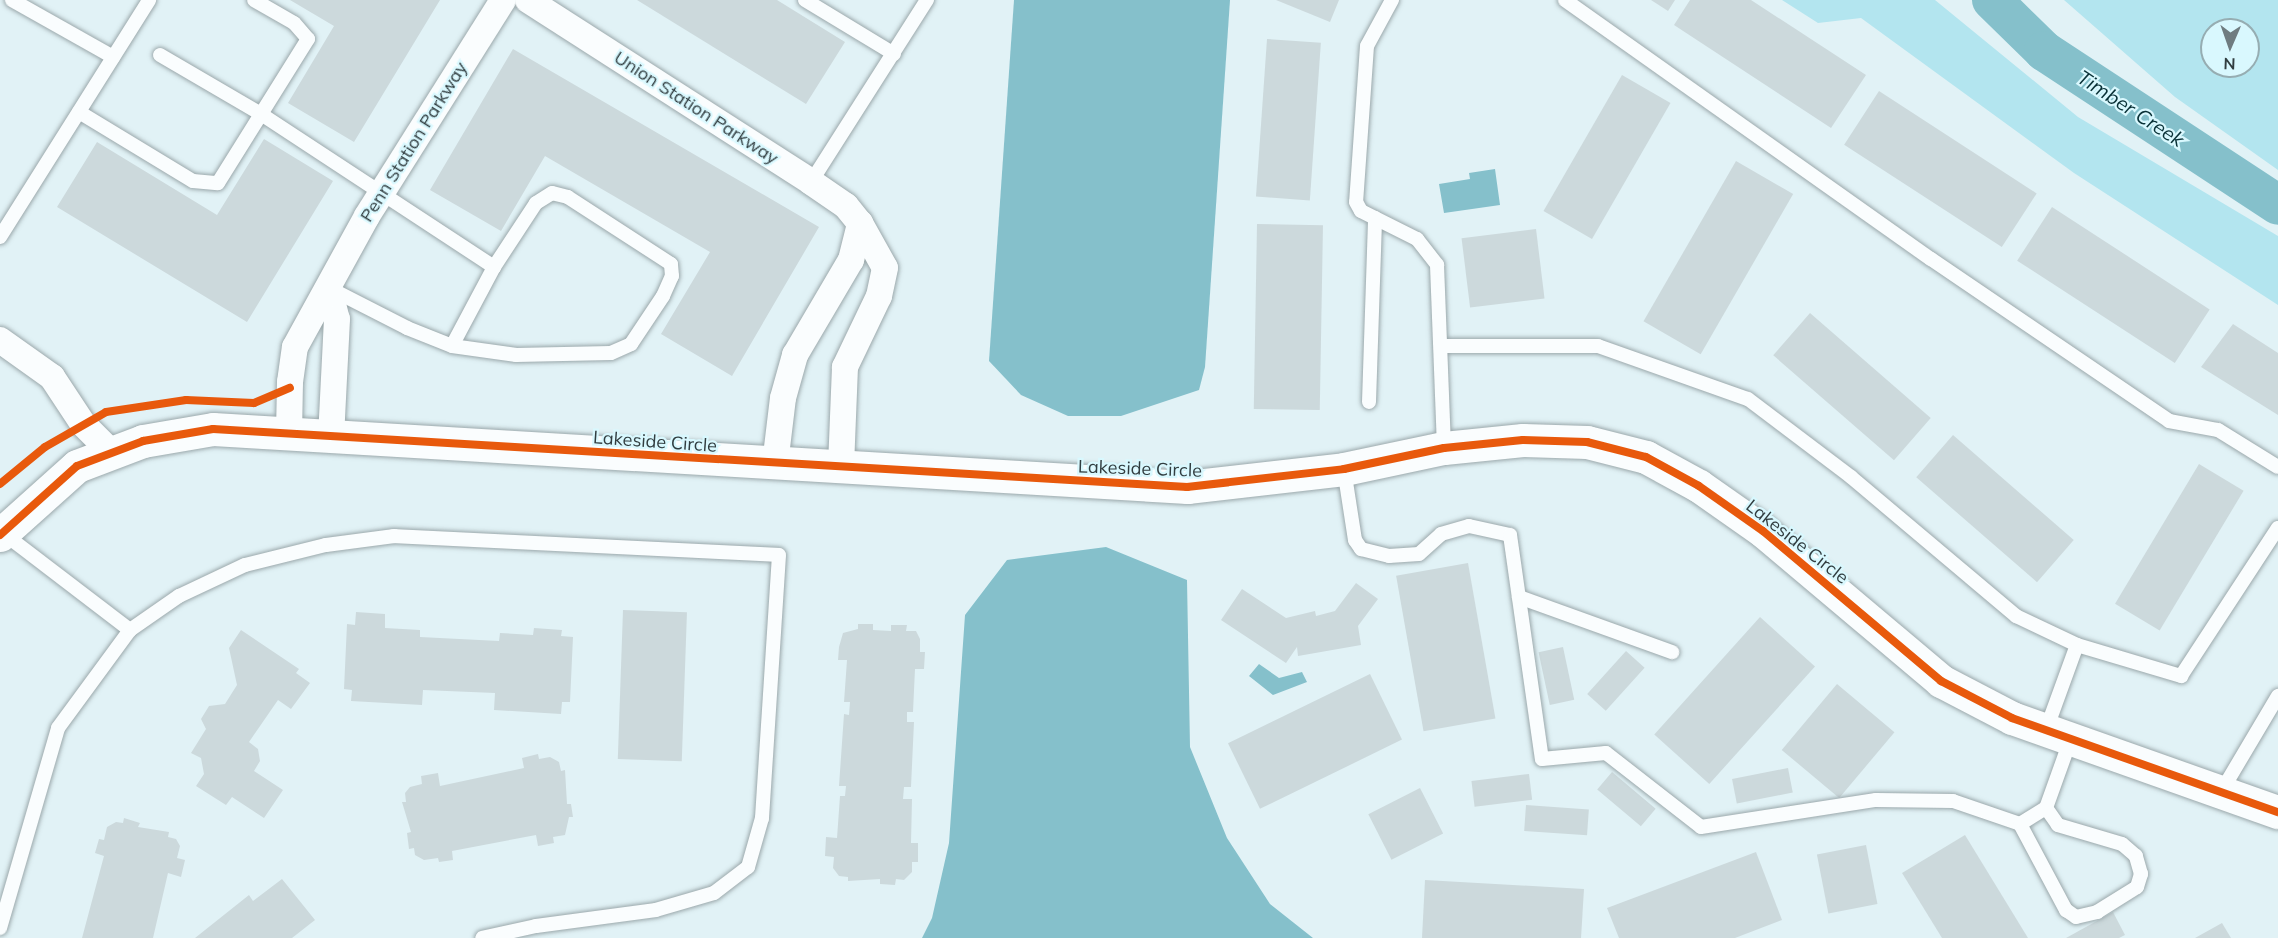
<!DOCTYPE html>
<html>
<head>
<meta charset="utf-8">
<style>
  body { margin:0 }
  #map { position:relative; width:2278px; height:938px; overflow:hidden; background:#e1f2f6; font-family:Mulish,sans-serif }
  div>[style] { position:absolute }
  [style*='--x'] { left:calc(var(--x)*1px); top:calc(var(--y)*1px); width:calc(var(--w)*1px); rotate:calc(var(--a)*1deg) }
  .green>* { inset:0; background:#b3e5ef }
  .water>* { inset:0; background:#85c0cb }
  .river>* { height:40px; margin:-20px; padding:0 20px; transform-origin:20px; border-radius:20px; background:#85c0cb }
  .building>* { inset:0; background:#ccd9dc; transform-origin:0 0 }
  .roads { filter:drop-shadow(0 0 2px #9ba8ab) drop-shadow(0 0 2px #9ba8ab) }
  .service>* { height:14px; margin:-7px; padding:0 7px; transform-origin:7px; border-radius:7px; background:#fafdfe }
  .minor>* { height:26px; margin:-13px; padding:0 13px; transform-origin:13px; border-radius:13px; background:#fafdfe }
  .tertiary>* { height:33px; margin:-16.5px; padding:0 16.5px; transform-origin:16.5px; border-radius:16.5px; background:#fafdfe }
  .cycleway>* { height:8px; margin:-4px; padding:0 4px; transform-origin:4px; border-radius:4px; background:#e8590c }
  span { translate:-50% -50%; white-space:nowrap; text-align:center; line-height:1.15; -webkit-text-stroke:4.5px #d9f8fe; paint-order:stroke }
  .street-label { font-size:18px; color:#313d40 }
  .water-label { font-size:20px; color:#093137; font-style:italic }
  .north { position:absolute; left:2200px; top:18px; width:60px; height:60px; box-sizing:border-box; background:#d9f8fe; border:2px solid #96adb2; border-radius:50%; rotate:182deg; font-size:16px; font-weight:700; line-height:24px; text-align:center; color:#313d40 }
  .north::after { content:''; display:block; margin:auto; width:21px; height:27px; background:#6f7c80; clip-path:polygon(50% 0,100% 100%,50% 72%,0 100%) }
</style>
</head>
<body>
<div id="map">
  <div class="green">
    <i style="clip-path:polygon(1782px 0,1935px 0,2078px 117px,2278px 236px,2278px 305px,2074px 173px,1861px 18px,1818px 23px)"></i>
    <i style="clip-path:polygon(evenodd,2064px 0,2278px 0,2278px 170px,2175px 97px,2064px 0,2212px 30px,2248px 30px,2248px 66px,2212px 66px,2212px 30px)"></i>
  </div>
  <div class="water">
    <i style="clip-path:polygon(1014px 0,1230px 0,1205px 367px,1199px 390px,1121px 416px,1068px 416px,1021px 395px,989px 361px)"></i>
    <i style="clip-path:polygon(1495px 169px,1500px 205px,1444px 213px,1439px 184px,1470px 179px,1469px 173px)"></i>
    <i style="clip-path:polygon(1106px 547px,1187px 580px,1190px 747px,1227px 838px,1270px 904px,1313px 938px,922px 938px,932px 918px,949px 843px,965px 615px,1007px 560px)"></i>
    <i style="clip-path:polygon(1259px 664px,1279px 678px,1302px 672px,1307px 682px,1273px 695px,1249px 676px)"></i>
  </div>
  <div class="river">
    <i style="--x:1992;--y:0;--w:73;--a:44.4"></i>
    <i style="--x:2044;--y:51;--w:280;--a:33.3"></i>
  </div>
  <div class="building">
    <i style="clip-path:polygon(290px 0,440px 0,354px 142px,288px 103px,334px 26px)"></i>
    <i style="clip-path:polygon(637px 0,777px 0,845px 42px,806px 104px)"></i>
    <i style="clip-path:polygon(1276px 0,1339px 0,1330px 22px)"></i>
    <i style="clip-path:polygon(1651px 0,1675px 0,1668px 11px)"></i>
    <i style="clip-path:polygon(1690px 0,1751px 0,1866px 75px,1831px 128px,1674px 25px)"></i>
    <i style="left:1267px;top:39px;width:54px;height:158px;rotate:4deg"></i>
    <i style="clip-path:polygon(513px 49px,819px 227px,732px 376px,661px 334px,710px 252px,545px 156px,501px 231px,430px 190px)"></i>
    <i style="left:1622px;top:75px;width:56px;height:157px;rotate:30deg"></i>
    <i style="left:1879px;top:91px;width:188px;height:64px;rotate:33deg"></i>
    <i style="clip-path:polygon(264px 139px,333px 181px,247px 322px,57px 207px,97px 142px,217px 215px)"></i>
    <i style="left:1736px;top:161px;width:66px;height:185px;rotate:30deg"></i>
    <i style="left:2052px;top:207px;width:188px;height:64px;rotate:33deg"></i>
    <i style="left:1257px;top:224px;width:66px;height:185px;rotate:1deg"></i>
    <i style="left:1536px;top:229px;width:70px;height:75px;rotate:83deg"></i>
    <i style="left:1810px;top:313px;width:160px;height:56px;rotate:41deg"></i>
    <i style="clip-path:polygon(2233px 324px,2278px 353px,2278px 415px,2201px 367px)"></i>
    <i style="left:1953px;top:435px;width:160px;height:56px;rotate:41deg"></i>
    <i style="left:2199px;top:464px;width:52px;height:163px;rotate:31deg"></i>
    <i style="left:1468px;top:563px;width:158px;height:73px;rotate:80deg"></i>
    <i style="clip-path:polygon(1356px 583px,1378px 599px,1358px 626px,1361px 645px,1298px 656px,1297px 647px,1286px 663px,1221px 620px,1242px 589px,1286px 618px,1315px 611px,1316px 616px,1335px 611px)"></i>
    <i style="left:623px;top:610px;width:64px;height:149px;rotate:2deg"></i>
    <i style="clip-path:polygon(356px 612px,385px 614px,385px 628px,420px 630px,420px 637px,499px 641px,500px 633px,533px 635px,534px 628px,562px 630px,561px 636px,573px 637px,570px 702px,562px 702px,561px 714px,494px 710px,495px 693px,423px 690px,422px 705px,351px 701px,352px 690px,344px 689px,347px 624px,355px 625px)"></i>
    <i style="left:1760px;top:617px;width:74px;height:158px;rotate:42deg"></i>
    <i style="clip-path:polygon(858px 624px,873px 624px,873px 630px,891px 631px,891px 625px,907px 625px,906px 631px,916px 631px,920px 639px,920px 652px,925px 652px,924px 669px,915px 669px,913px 712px,907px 712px,907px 722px,914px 722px,911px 787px,904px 787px,903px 799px,912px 799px,911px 843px,918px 843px,918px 862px,912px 862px,912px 872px,904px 880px,896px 879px,895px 885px,880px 884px,880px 879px,848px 881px,848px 877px,839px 876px,833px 868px,834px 857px,825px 856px,826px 837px,837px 838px,840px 796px,845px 796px,846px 786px,839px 786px,844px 714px,849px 715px,850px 702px,844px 702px,847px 660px,838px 660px,839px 647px,843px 633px,858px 629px)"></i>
    <i style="clip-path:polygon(241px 630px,299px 669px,296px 673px,310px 683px,291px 709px,278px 700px,249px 742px,258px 749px,260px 761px,254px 771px,283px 790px,264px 818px,232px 797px,226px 805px,196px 786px,204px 774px,201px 758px,191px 753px,206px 729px,201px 719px,209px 706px,225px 704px,237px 685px,229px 648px)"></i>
    <i style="left:1563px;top:647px;width:54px;height:25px;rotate:78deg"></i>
    <i style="left:1626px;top:651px;width:25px;height:58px;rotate:42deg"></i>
    <i style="left:1370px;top:674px;width:73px;height:158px;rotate:64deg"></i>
    <i style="left:1837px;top:684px;width:75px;height:86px;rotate:40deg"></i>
    <i style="clip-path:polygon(538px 754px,539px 759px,550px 757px,559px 762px,561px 771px,565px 770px,567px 804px,571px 804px,573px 817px,569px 817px,565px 835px,553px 837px,554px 843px,538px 846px,536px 835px,452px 851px,453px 860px,439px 862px,438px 858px,424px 860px,415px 855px,414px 848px,409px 849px,407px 833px,411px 832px,402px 802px,406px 802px,405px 793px,410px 787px,422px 784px,421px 776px,438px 773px,440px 786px,524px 768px,522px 758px)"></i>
    <i style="left:1788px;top:768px;width:25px;height:57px;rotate:79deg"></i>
    <i style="left:1612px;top:772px;width:57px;height:23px;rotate:40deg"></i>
    <i style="left:1529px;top:774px;width:26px;height:58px;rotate:83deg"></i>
    <i style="left:1420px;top:788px;width:51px;height:58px;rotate:63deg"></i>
    <i style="left:1526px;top:805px;width:63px;height:26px;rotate:4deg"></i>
    <i style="clip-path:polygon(124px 818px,140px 823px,138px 827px,169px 832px,168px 837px,176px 839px,180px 846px,177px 858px,185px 860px,181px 877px,168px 873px,153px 938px,82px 938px,104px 856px,95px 853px,99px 839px,104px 840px,107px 827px,116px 822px,123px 823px)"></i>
    <i style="clip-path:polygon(1965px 835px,2028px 938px,1942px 938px,1902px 873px)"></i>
    <i style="left:1866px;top:845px;width:60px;height:50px;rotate:79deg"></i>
    <i style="clip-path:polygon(1756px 852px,1782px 920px,1735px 938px,1619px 938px,1607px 908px)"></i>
    <i style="clip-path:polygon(282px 879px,315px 920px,292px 938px,195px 938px,249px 895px,253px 901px)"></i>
    <i style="clip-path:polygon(1425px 880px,1584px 889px,1581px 938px,1422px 938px)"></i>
    <i style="clip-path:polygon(2113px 912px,2125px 935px,2119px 938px,2066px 938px)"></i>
    <i style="clip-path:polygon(2222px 923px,2231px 938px,2195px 938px)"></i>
  </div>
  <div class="roads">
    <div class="service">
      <i style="--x:12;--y:0;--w:116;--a:29.4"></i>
      <i style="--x:805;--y:0;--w:104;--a:31.2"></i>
      <i style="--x:1392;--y:0;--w:52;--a:118.5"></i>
      <i style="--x:1367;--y:46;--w:156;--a:94"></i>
      <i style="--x:1356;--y:202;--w:10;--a:61"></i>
      <i style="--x:1361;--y:211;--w:63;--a:26.6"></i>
      <i style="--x:1417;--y:239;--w:33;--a:52"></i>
      <i style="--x:1437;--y:265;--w:183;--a:87.8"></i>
      <i style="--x:1565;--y:0;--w:448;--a:35.3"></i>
      <i style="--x:1931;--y:259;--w:288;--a:34.2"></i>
      <i style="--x:2169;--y:421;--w:50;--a:10.4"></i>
      <i style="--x:2218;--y:430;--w:70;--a:31.7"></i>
      <i style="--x:160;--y:55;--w:117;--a:30.3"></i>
      <i style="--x:261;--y:114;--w:279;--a:33.3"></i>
      <i style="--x:79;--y:112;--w:133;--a:31.2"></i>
      <i style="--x:193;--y:181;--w:25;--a:5"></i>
      <i style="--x:218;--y:183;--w:170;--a:-58"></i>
      <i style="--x:308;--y:39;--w:21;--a:-131"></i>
      <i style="--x:294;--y:23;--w:46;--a:-150.1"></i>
      <i style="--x:811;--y:182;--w:216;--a:-57.5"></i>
      <i style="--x:0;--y:237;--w:280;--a:-57.8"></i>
      <i style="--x:329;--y:288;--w:88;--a:27.1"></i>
      <i style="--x:407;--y:328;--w:48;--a:21.8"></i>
      <i style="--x:452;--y:346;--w:65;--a:8"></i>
      <i style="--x:516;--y:355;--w:95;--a:-1.2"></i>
      <i style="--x:611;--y:353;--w:22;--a:-24"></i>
      <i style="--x:631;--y:344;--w:58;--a:-56.3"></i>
      <i style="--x:663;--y:296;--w:22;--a:-66"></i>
      <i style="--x:672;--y:276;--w:12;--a:-95"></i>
      <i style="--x:671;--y:264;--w:123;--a:-147"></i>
      <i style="--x:568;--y:197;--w:16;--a:-166"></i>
      <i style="--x:552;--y:193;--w:19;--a:148"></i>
      <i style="--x:536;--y:203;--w:77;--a:123.3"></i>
      <i style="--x:494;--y:267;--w:89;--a:118"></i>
      <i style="--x:1441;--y:346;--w:157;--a:0"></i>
      <i style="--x:1598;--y:346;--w:159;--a:19.5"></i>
      <i style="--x:1748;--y:399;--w:129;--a:37.1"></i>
      <i style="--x:1851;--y:477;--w:216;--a:40.1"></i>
      <i style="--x:2016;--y:616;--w:68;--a:25.4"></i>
      <i style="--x:2077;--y:645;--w:109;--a:16.6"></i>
      <i style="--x:2181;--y:676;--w:177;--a:-56.8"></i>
      <i style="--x:1369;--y:402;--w:184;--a:-88.1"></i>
      <i style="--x:1344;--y:469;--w:72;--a:81.2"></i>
      <i style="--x:1355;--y:540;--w:11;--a:56"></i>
      <i style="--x:1361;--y:549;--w:29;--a:14"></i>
      <i style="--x:1389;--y:556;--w:30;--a:-4"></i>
      <i style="--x:1419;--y:554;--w:30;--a:-42"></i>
      <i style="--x:1441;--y:534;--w:29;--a:-16"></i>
      <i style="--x:1469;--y:526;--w:42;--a:12.4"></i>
      <i style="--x:1510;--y:535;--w:226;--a:81.9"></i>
      <i style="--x:1542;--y:759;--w:64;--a:-5.4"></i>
      <i style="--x:1606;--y:753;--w:120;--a:37.9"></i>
      <i style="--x:1701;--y:827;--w:177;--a:-8.8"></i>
      <i style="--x:1876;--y:800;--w:77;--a:0.7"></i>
      <i style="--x:1953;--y:801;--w:71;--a:18.9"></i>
      <i style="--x:2020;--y:824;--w:98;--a:61.9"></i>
      <i style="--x:2066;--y:910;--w:12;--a:35"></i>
      <i style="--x:2076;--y:917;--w:22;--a:-13"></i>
      <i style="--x:2097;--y:912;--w:47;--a:-32"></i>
      <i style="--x:2137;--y:887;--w:14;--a:-73"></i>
      <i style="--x:2141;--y:874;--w:19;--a:-106"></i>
      <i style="--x:2136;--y:856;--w:18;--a:-139"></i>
      <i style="--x:2122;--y:844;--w:67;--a:-163.5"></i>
      <i style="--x:2058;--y:825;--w:21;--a:-125"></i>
      <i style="--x:3;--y:533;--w:160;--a:37.4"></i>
      <i style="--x:1519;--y:597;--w:163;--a:19.8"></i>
      <i style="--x:2046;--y:730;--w:90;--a:-70"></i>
      <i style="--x:2221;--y:792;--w:112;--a:-59.3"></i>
      <i style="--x:2020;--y:824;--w:31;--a:-32"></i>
      <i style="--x:2046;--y:808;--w:74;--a:-70.3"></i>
      <i style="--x:0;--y:928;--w:208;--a:-73.8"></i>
      <i style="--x:58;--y:728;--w:122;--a:-53.7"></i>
      <i style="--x:130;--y:630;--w:60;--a:-34.8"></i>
      <i style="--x:179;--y:596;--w:73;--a:-25.2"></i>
      <i style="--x:245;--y:565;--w:83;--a:-13.9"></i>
      <i style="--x:326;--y:545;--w:69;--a:-7.5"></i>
      <i style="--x:394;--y:536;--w:385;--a:2.8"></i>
      <i style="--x:779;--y:555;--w:264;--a:93.7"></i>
      <i style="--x:762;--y:818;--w:51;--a:105.9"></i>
      <i style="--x:748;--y:867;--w:43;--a:142.6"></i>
      <i style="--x:714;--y:893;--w:60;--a:163.7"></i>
      <i style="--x:656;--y:910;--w:121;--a:172.4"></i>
      <i style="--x:536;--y:926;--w:55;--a:167.5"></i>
    </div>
    <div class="minor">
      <i style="--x:528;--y:0;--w:336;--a:32.7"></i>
      <i style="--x:811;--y:182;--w:42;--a:34.4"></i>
      <i style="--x:846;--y:206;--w:22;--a:51"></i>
      <i style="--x:860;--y:223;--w:51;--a:60.9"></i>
      <i style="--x:885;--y:268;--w:29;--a:102"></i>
      <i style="--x:879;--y:296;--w:79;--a:115.6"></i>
      <i style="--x:845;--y:367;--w:101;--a:92.3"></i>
      <i style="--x:329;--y:288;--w:32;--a:76"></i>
      <i style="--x:337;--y:319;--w:118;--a:92.9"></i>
      <i style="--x:0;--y:340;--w:64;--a:35.4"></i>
      <i style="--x:52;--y:377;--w:56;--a:56.6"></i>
      <i style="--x:83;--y:424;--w:41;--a:45"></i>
      <i style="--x:289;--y:434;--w:52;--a:-88.9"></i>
      <i style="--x:290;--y:382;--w:35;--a:-82"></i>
      <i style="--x:295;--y:347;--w:149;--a:-61.2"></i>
      <i style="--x:367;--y:216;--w:255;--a:-57.8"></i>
      <i style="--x:775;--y:464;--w:66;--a:-83.1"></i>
      <i style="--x:783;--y:398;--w:45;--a:-74.4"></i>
      <i style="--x:795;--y:355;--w:110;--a:-59.5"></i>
      <i style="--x:851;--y:260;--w:38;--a:-76"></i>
    </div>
    <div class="tertiary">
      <i style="--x:0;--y:535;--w:103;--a:-41.9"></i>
      <i style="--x:77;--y:466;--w:71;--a:-20.7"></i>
      <i style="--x:143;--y:441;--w:71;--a:-9.7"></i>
      <i style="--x:213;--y:429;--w:976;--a:3.41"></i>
      <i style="--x:1187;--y:487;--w:158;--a:-6.5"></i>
      <i style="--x:1344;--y:469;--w:102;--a:-11.9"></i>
      <i style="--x:1444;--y:448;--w:79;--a:-5.8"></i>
      <i style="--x:1523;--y:440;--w:64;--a:1.8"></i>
      <i style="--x:1587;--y:442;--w:61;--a:14.3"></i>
      <i style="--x:1646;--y:457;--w:60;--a:28.7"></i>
      <i style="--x:1699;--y:486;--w:78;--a:35.1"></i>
      <i style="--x:1763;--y:531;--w:233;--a:40.1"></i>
      <i style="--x:1941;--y:681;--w:80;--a:27.5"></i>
      <i style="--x:2012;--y:718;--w:282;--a:19.5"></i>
    </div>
  </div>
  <div class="cycleway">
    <i style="--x:0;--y:484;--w:58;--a:-39.4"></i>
    <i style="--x:45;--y:447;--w:70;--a:-29.8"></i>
    <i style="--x:106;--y:412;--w:81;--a:-8.5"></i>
    <i style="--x:186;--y:400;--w:68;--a:2.5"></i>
    <i style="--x:254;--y:403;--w:39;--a:-23"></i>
    <i style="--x:0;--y:535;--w:103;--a:-41.9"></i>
    <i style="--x:77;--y:466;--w:71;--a:-20.7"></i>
    <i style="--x:143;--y:441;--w:71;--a:-9.7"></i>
    <i style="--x:213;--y:429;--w:976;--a:3.41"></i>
    <i style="--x:1187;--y:487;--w:158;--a:-6.5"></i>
    <i style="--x:1344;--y:469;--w:102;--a:-11.9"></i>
    <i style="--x:1444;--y:448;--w:79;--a:-5.8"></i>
    <i style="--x:1523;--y:440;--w:64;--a:1.8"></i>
    <i style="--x:1587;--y:442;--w:61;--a:14.3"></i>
    <i style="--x:1646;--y:457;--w:60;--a:28.7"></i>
    <i style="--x:1699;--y:486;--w:78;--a:35.1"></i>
    <i style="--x:1763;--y:531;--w:233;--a:40.1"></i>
    <i style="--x:1941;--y:681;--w:80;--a:27.5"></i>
    <i style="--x:2012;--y:718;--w:282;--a:19.5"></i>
  </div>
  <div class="street-label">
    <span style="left:696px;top:108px;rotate:33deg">Union Station Parkway</span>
    <span style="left:414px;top:142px;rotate:-58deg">Penn Station Parkway</span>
    <span style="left:655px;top:442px;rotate:4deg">Lakeside Circle</span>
    <span style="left:1140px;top:469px;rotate:2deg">Lakeside Circle</span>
    <span style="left:1797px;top:542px;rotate:38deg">Lakeside Circle</span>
  </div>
  <div class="water-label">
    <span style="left:2131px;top:108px;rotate:33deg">Timber Creek</span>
  </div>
  <div class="north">N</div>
</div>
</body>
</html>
